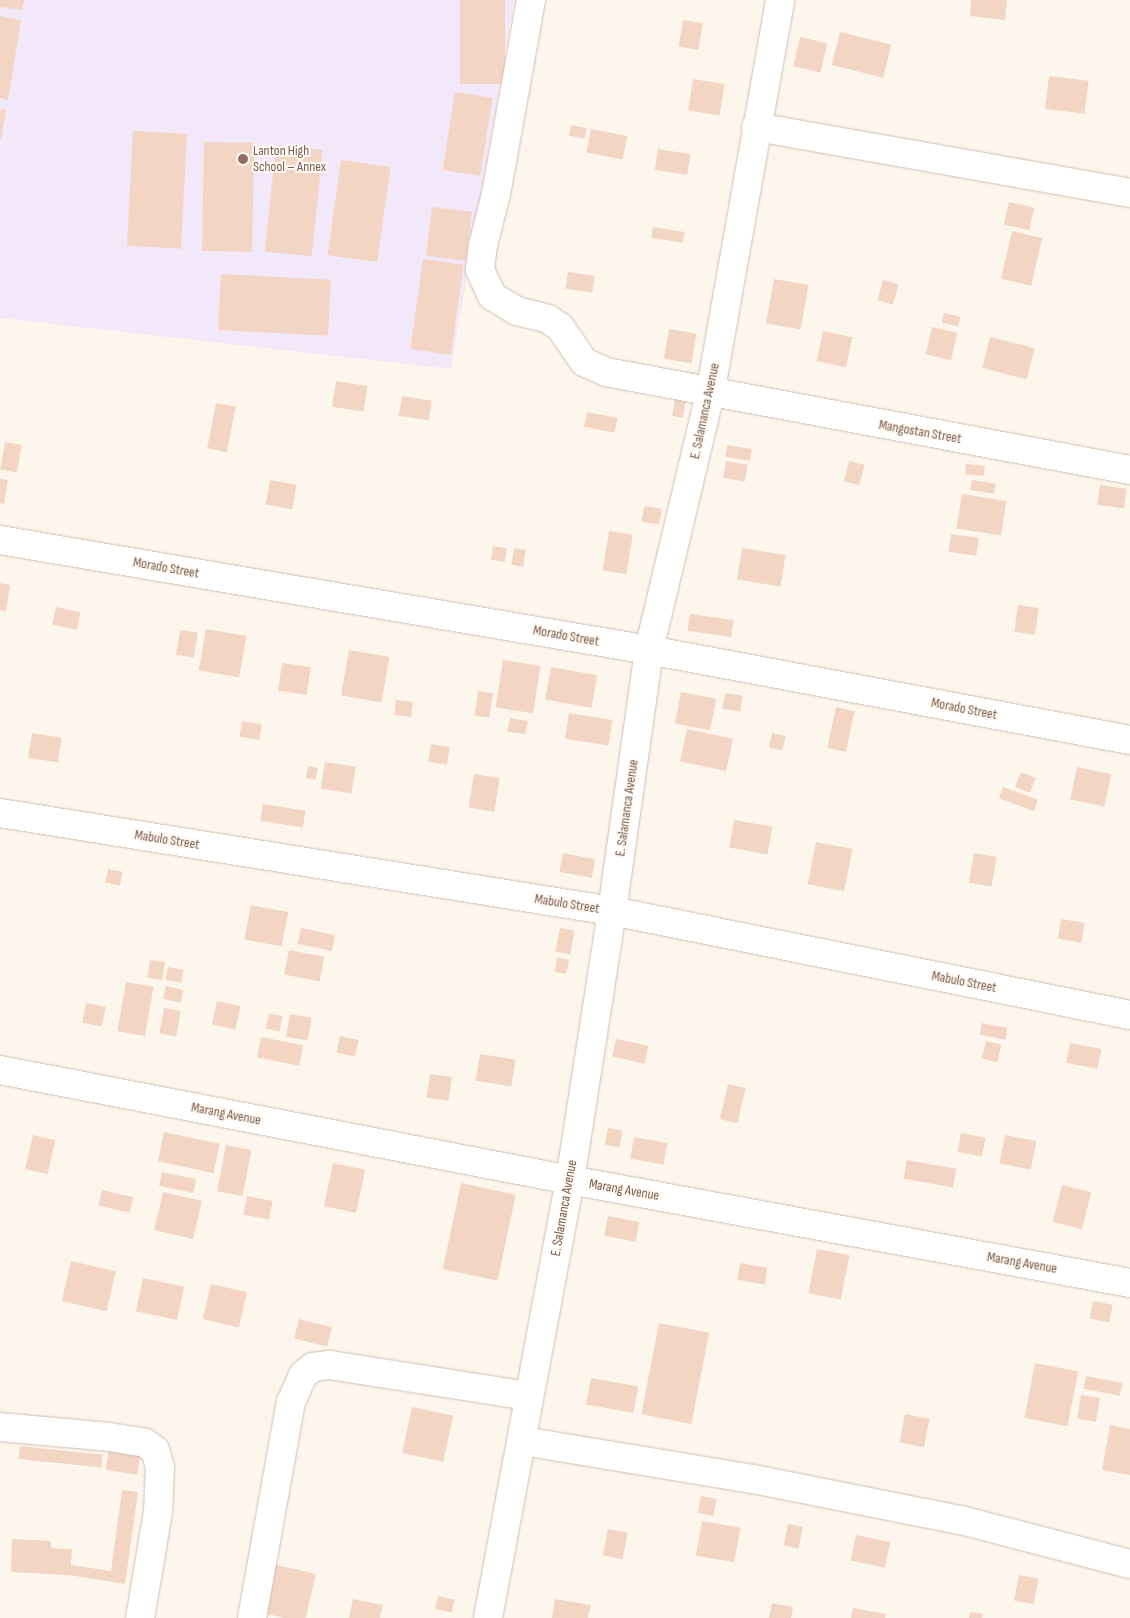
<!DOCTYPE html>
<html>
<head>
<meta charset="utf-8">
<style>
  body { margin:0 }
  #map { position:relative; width:1130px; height:1618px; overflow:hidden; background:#fdf6ec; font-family:"Sofia Sans Condensed",sans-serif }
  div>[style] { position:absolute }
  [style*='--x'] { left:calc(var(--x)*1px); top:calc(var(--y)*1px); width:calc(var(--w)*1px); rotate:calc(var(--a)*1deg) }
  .education>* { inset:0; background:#f3e8fa }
  .building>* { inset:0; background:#f3d5c3; transform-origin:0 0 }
  .roads { filter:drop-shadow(0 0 1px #d1beb0) drop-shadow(0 0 1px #d1beb0) }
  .minor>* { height:28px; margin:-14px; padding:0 14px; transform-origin:14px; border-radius:14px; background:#fff }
  .dots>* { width:14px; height:14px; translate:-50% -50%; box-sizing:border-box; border:2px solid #fffaf3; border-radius:50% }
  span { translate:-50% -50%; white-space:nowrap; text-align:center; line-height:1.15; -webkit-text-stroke:4px #fffaf3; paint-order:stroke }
  .education-label { font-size:14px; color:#785e54 }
  .left { translate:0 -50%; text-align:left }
  .street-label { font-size:14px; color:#7a5c4d }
</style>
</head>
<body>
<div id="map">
  <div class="education">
    <i style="clip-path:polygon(0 0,514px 0,451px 369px,0 318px)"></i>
  </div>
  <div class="building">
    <i style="clip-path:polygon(0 0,24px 0,22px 10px,0 7px)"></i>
    <i style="left:460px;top:0;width:45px;height:84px"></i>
    <i style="clip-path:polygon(971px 0,1007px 0,1005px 20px,970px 16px)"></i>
    <i style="clip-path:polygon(0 16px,21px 20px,8px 100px,0 98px)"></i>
    <i style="left:683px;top:20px;width:20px;height:27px;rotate:9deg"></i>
    <i style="left:840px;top:32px;width:53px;height:34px;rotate:14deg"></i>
    <i style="left:800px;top:37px;width:28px;height:30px;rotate:13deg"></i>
    <i style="left:1049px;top:76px;width:40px;height:33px;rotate:7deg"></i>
    <i style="left:693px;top:79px;width:32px;height:32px;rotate:9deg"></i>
    <i style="left:455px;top:92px;width:38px;height:79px;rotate:9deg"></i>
    <i style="clip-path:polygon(0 109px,6px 110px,1px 139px,0 139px)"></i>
    <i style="left:571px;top:125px;width:16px;height:11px;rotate:11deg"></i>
    <i style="left:591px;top:129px;width:37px;height:24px;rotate:11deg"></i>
    <i style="left:133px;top:131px;width:54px;height:115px;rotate:3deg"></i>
    <i style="left:204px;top:142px;width:50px;height:109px;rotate:1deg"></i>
    <i style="left:276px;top:145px;width:47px;height:107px;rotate:6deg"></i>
    <i style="left:658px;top:149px;width:33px;height:21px;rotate:9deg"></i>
    <i style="left:341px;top:160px;width:50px;height:96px;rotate:8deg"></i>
    <i style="left:1009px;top:202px;width:26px;height:23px;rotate:13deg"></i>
    <i style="left:432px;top:207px;width:40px;height:49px;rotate:7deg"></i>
    <i style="left:653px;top:227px;width:32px;height:11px;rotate:9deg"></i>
    <i style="left:1012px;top:231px;width:31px;height:49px;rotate:13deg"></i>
    <i style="left:423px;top:259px;width:41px;height:91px;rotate:8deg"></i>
    <i style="left:568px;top:272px;width:27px;height:17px;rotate:8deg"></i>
    <i style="left:221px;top:274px;width:110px;height:56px;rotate:3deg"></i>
    <i style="left:774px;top:279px;width:35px;height:45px;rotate:10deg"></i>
    <i style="left:883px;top:280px;width:16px;height:21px;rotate:15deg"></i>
    <i style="left:944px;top:313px;width:17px;height:10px;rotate:13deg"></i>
    <i style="left:932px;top:327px;width:26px;height:28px;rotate:13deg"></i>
    <i style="left:669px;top:329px;width:28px;height:30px;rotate:10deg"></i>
    <i style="left:823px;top:331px;width:30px;height:31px;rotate:12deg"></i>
    <i style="left:990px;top:337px;width:46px;height:32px;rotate:14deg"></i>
    <i style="left:336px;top:381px;width:32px;height:26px;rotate:9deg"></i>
    <i style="left:402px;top:396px;width:30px;height:20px;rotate:9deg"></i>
    <i style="left:675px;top:399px;width:11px;height:17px;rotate:10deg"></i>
    <i style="left:216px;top:403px;width:20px;height:46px;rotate:11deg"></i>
    <i style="left:587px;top:412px;width:31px;height:15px;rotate:11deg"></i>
    <i style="left:5px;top:442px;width:17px;height:28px;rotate:10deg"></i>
    <i style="left:727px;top:445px;width:25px;height:12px;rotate:9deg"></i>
    <i style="left:726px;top:461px;width:22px;height:17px;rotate:10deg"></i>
    <i style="left:849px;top:461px;width:16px;height:21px;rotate:14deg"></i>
    <i style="left:966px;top:464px;width:19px;height:10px;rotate:6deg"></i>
    <i style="clip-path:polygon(0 479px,8px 480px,4px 504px,0 503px)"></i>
    <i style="left:270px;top:480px;width:27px;height:25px;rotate:10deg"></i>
    <i style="left:972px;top:480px;width:24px;height:10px;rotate:9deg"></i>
    <i style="left:1100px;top:485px;width:27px;height:20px;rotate:8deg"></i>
    <i style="left:962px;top:494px;width:45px;height:35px;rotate:9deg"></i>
    <i style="left:644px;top:506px;width:18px;height:16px;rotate:9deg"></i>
    <i style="left:609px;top:531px;width:24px;height:40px;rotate:9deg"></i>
    <i style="left:951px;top:534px;width:28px;height:18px;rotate:8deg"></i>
    <i style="left:493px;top:546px;width:14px;height:14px;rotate:8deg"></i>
    <i style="left:514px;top:548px;width:12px;height:17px;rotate:9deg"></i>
    <i style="left:742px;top:548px;width:44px;height:32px;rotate:9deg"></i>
    <i style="clip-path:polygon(0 583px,10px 585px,6px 611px,0 610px)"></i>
    <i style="left:1018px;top:605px;width:21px;height:27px;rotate:8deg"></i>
    <i style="left:56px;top:607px;width:25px;height:18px;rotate:12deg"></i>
    <i style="left:690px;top:614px;width:44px;height:17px;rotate:8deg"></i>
    <i style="left:206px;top:629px;width:41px;height:42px;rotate:10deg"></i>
    <i style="left:180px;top:630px;width:18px;height:25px;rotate:9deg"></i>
    <i style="left:349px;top:650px;width:41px;height:46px;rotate:10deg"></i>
    <i style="left:503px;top:660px;width:38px;height:48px;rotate:9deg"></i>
    <i style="left:282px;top:663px;width:29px;height:28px;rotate:8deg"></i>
    <i style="left:551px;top:667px;width:47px;height:33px;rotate:10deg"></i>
    <i style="left:478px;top:691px;width:15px;height:25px;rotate:8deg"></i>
    <i style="left:681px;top:692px;width:36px;height:32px;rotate:11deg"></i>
    <i style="left:725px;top:693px;width:18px;height:16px;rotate:9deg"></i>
    <i style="left:396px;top:700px;width:17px;height:15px;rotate:7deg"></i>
    <i style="left:836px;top:707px;width:19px;height:42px;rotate:12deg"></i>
    <i style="left:569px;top:713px;width:44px;height:26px;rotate:9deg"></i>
    <i style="clip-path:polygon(510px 718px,528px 721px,525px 734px,507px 732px)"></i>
    <i style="left:242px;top:721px;width:20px;height:16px;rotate:9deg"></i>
    <i style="left:687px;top:729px;width:47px;height:33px;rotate:12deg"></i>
    <i style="left:32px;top:733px;width:30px;height:25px;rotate:9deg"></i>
    <i style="left:772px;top:733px;width:14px;height:15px;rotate:12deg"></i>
    <i style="left:431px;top:744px;width:19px;height:18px;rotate:9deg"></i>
    <i style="left:325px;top:762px;width:31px;height:27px;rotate:9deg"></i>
    <i style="left:308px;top:766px;width:10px;height:12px;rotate:11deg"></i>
    <i style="left:1077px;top:767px;width:35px;height:33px;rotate:12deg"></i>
    <i style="left:1021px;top:772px;width:16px;height:16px;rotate:22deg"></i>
    <i style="left:474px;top:774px;width:26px;height:34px;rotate:9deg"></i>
    <i style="left:1003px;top:787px;width:37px;height:12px;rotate:20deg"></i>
    <i style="left:263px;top:804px;width:43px;height:17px;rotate:9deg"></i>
    <i style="left:734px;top:820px;width:39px;height:28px;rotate:10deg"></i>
    <i style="left:816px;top:842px;width:37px;height:43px;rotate:11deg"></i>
    <i style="left:563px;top:853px;width:33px;height:19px;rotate:11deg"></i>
    <i style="left:974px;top:853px;width:23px;height:30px;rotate:10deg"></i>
    <i style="left:108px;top:869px;width:15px;height:14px;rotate:11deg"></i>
    <i style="left:251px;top:905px;width:38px;height:35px;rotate:11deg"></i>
    <i style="left:1061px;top:919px;width:24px;height:20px;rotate:9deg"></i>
    <i style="left:301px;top:928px;width:35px;height:16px;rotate:12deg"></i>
    <i style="left:560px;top:928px;width:15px;height:24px;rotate:11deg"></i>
    <i style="left:289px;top:950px;width:36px;height:25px;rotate:11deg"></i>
    <i style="clip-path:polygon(557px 957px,569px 960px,566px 974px,555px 972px)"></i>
    <i style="left:150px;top:960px;width:15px;height:18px;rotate:8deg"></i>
    <i style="left:168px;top:967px;width:16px;height:13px;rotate:11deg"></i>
    <i style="left:126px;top:982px;width:28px;height:50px;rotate:10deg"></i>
    <i style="left:166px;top:986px;width:18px;height:13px;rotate:13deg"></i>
    <i style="left:217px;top:1001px;width:24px;height:24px;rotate:12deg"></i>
    <i style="left:86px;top:1003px;width:20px;height:20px;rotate:11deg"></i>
    <i style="left:164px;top:1008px;width:17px;height:26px;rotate:10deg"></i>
    <i style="left:269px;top:1013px;width:14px;height:16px;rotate:12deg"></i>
    <i style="left:290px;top:1014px;width:22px;height:23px;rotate:10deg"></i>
    <i style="left:982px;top:1023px;width:26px;height:12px;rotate:11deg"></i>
    <i style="left:340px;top:1036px;width:19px;height:17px;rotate:12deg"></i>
    <i style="left:261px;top:1037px;width:43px;height:21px;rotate:11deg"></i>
    <i style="left:616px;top:1039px;width:33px;height:18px;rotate:12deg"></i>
    <i style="left:986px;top:1041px;width:16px;height:18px;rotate:14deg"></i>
    <i style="left:1070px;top:1043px;width:32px;height:20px;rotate:11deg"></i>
    <i style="left:480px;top:1054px;width:36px;height:27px;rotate:9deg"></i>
    <i style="left:430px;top:1074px;width:22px;height:24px;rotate:8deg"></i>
    <i style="left:728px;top:1084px;width:18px;height:36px;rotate:13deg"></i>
    <i style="left:608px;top:1128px;width:15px;height:17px;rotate:11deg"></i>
    <i style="left:164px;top:1132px;width:57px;height:30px;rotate:12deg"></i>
    <i style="left:961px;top:1133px;width:25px;height:19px;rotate:11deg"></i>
    <i style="left:33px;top:1135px;width:23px;height:35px;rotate:13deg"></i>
    <i style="left:1005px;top:1135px;width:32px;height:29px;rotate:11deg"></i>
    <i style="left:634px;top:1137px;width:34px;height:22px;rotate:10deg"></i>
    <i style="left:226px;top:1145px;width:26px;height:47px;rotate:11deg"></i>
    <i style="left:907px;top:1160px;width:50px;height:19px;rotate:10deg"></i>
    <i style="left:333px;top:1163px;width:33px;height:44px;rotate:12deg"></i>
    <i style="left:162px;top:1172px;width:35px;height:14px;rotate:12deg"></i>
    <i style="left:461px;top:1183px;width:56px;height:88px;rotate:12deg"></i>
    <i style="left:1062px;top:1185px;width:30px;height:38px;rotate:14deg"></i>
    <i style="left:102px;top:1190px;width:32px;height:16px;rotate:13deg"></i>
    <i style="left:163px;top:1192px;width:40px;height:39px;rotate:13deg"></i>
    <i style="left:247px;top:1196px;width:26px;height:19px;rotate:11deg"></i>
    <i style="left:608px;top:1216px;width:32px;height:20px;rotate:11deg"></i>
    <i style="left:817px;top:1249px;width:33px;height:45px;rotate:11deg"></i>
    <i style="left:71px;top:1261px;width:46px;height:41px;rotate:13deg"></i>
    <i style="left:740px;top:1263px;width:28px;height:17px;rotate:10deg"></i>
    <i style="left:143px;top:1278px;width:42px;height:34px;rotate:12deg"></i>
    <i style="left:211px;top:1284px;width:37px;height:36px;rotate:13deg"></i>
    <i style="left:1093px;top:1301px;width:20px;height:18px;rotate:11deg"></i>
    <i style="left:299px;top:1319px;width:34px;height:20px;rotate:14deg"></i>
    <i style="left:659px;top:1323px;width:51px;height:93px;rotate:11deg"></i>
    <i style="left:1035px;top:1363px;width:44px;height:56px;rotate:11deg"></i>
    <i style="left:1086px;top:1376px;width:37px;height:13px;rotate:11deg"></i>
    <i style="left:591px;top:1378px;width:48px;height:27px;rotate:10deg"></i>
    <i style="left:1081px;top:1395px;width:19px;height:24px;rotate:9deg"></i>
    <i style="left:412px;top:1407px;width:42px;height:47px;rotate:12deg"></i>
    <i style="left:905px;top:1414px;width:25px;height:29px;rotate:11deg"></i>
    <i style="clip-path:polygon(1110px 1425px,1130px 1429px,1130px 1475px,1102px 1470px)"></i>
    <i style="left:110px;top:1442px;width:32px;height:28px;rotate:9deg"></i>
    <i style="left:20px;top:1446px;width:83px;height:13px;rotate:6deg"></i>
    <i style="clip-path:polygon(122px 1490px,138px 1492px,125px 1584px,69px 1575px,11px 1572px,12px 1539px,51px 1541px,51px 1548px,72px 1549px,71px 1565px,111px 1571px)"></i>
    <i style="left:701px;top:1496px;width:16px;height:17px;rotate:11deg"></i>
    <i style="left:702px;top:1521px;width:39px;height:35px;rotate:10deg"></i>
    <i style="left:788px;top:1524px;width:15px;height:22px;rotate:11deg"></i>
    <i style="left:608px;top:1529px;width:20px;height:27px;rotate:11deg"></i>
    <i style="left:856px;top:1535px;width:35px;height:26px;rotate:12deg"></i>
    <i style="left:273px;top:1564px;width:44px;height:50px;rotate:13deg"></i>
    <i style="left:1019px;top:1575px;width:20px;height:26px;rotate:11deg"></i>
    <i style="left:438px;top:1596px;width:17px;height:13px;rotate:13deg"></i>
    <i style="clip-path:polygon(353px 1599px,383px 1605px,380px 1618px,349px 1618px)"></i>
    <i style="clip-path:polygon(555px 1599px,591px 1605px,588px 1618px,552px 1618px)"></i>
    <i style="clip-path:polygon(772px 1603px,793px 1607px,791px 1618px,769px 1618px)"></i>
    <i style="clip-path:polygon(853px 1608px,886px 1614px,885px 1618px,851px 1618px)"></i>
    <i style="clip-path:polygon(970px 1612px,983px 1614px,982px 1618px,969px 1618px)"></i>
  </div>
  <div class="roads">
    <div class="minor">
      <i style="--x:531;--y:0;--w:197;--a:100.2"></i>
      <i style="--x:496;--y:194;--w:53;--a:104.3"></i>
      <i style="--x:483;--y:245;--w:25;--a:97"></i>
      <i style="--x:480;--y:270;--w:29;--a:65"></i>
      <i style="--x:492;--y:296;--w:29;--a:31"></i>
      <i style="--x:517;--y:311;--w:32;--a:14"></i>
      <i style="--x:548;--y:319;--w:14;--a:34"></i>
      <i style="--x:560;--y:327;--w:42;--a:55.6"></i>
      <i style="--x:584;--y:362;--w:24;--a:24"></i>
      <i style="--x:606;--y:372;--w:533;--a:10.59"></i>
      <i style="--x:756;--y:127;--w:380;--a:10"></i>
      <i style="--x:0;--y:540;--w:658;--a:9.62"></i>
      <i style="--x:649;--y:650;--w:489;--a:10.6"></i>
      <i style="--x:0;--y:813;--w:620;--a:9.1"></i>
      <i style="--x:612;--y:911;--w:528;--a:11.35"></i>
      <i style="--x:0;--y:1070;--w:581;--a:10.92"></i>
      <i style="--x:570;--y:1180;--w:569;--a:10.42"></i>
      <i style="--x:0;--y:1427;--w:109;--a:5.2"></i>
      <i style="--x:109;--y:1437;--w:36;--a:9"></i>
      <i style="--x:145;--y:1443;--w:12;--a:35"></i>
      <i style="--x:155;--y:1450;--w:18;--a:74"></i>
      <i style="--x:160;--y:1467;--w:45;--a:92.5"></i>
      <i style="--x:158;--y:1512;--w:108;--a:99.6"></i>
      <i style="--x:523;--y:1441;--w:233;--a:9.4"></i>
      <i style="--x:753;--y:1479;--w:212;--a:11.2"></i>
      <i style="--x:961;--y:1520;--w:175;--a:14.6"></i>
      <i style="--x:252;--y:1618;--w:219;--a:-79.8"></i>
      <i style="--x:291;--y:1402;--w:30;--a:-66"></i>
      <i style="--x:303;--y:1375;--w:13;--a:-39"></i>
      <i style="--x:313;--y:1367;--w:17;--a:-7"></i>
      <i style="--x:330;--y:1365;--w:201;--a:8.9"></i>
      <i style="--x:488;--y:1618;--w:446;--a:-79.4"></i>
      <i style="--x:570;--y:1180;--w:272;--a:-81.1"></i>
      <i style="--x:612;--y:911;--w:264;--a:-81.9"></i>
      <i style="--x:649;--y:650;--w:263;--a:-76.6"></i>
      <i style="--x:710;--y:394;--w:400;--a:-79.9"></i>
    </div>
  </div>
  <div class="dots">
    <i style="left:243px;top:159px;background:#8d6e63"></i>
  </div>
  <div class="education-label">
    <span class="left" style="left:253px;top:159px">Lanton High<br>School – Annex</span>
  </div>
  <div class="street-label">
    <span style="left:705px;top:411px;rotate:-78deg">E. Salamanca Avenue</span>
    <span style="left:920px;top:432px;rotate:10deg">Mangostan Street</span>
    <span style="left:166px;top:568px;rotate:10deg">Morado Street</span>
    <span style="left:566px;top:636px;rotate:10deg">Morado Street</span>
    <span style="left:964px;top:709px;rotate:11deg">Morado Street</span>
    <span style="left:627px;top:808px;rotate:-82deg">E. Salamanca Avenue</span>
    <span style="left:167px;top:840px;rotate:9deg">Mabulo Street</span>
    <span style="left:567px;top:904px;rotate:9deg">Mabulo Street</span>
    <span style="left:964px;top:982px;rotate:11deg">Mabulo Street</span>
    <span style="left:226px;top:1114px;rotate:11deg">Marang Avenue</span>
    <span style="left:624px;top:1190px;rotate:10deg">Marang Avenue</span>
    <span style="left:564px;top:1208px;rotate:-80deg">E. Salamanca Avenue</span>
    <span style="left:1022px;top:1263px;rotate:10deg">Marang Avenue</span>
  </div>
</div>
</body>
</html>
